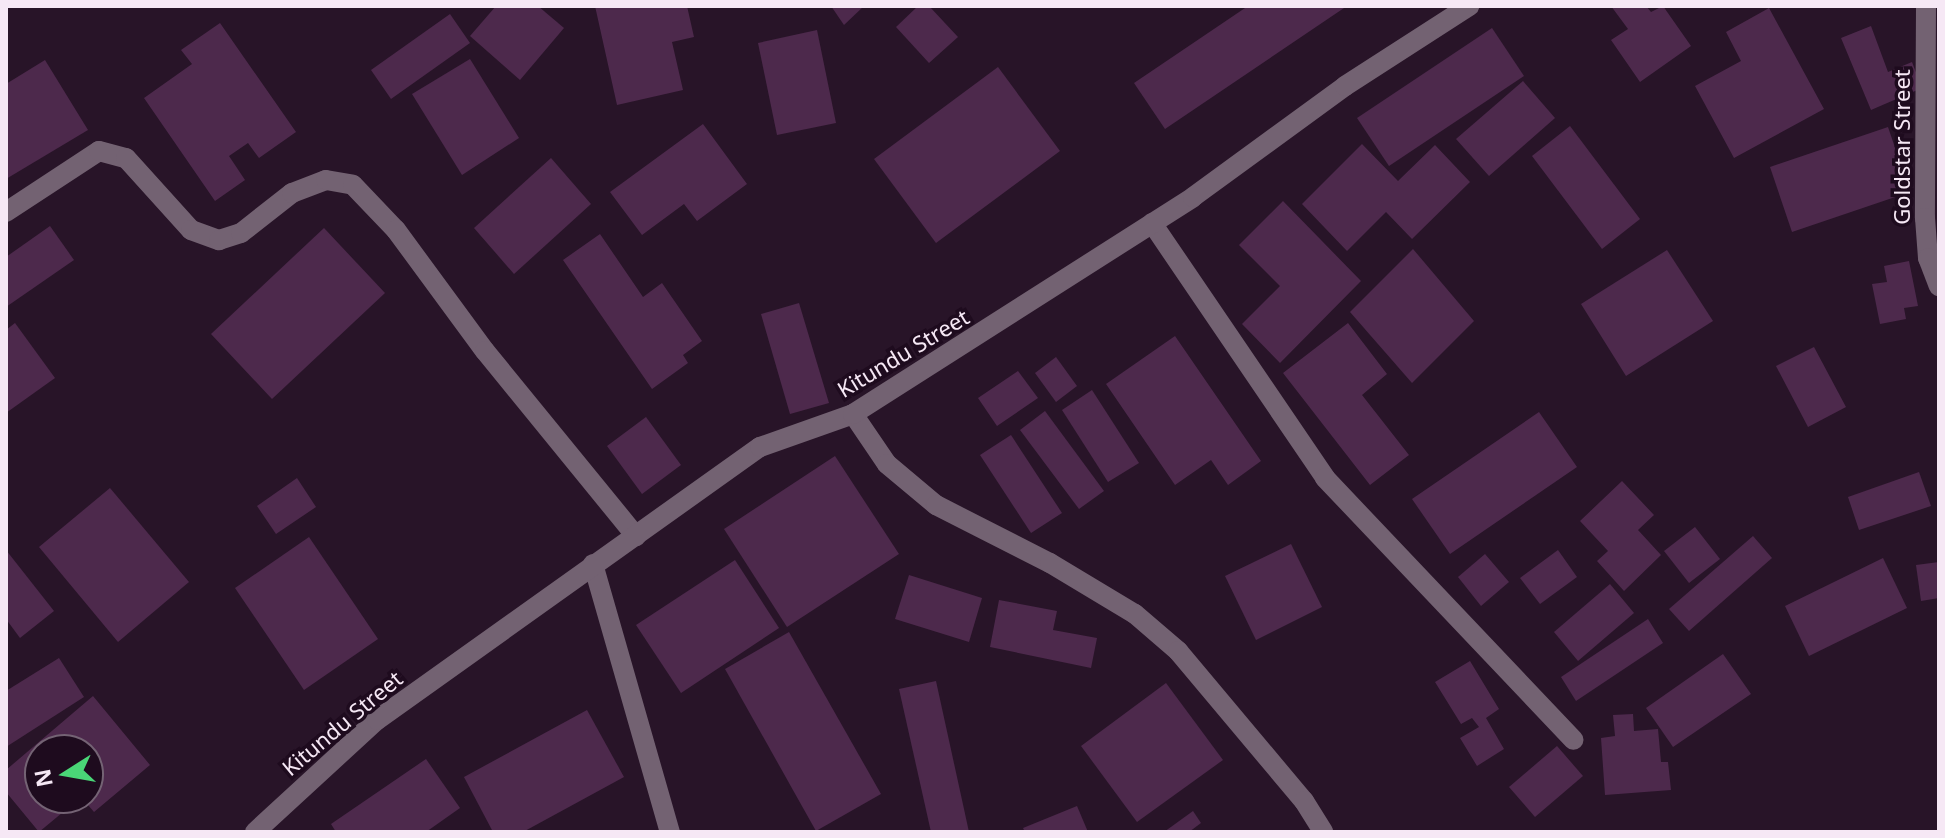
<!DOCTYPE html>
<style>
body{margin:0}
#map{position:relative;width:1945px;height:838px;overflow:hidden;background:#281428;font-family:"Noto Sans",sans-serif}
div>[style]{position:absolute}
.building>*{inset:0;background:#4d294c}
.street>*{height:20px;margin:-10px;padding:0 10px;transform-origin:10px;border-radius:10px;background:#736272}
span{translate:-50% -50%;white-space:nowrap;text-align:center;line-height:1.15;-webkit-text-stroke:7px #1e0b1e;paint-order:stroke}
.street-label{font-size:22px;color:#f6e8f5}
.frame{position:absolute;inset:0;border:8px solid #f6e8f5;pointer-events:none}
.north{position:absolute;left:24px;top:734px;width:80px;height:80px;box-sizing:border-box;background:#1e0b1e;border:2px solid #746374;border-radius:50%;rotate:259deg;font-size:22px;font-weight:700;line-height:32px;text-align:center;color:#f6e8f5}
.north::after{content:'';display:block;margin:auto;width:28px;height:36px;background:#4ad677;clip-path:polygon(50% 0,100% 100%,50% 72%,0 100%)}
</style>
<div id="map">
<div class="building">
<div style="clip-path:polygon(496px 6px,538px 6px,564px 28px,520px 80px,470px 36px)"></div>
<div style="clip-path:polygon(595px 6px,687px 6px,694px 37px,672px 42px,683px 90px,617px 105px)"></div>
<div style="clip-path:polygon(831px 6px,864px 6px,844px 25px)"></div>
<div style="clip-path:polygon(918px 6px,929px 6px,958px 37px,929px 63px,896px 27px)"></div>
<div style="clip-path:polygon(1248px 6px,1347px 6px,1165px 129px,1134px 83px)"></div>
<div style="clip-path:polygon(1611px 6px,1646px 6px,1651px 12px,1663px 6px,1691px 46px,1640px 82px,1611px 40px,1628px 29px)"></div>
<div style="clip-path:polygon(1769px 8px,1824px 109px,1734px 158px,1695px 86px,1741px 61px,1726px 32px)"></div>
<div style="clip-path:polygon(450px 14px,470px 43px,391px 99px,371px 70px)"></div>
<div style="clip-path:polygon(220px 23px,296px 132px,259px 158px,248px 143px,229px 156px,245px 180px,215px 201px,144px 98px,192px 64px,181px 50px)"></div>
<div style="clip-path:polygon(1871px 26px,1888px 72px,1912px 62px,1922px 88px,1871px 110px,1841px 38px)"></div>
<div style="clip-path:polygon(1492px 28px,1524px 76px,1389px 166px,1357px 118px)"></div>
<div style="clip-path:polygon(817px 30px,836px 123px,777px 135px,758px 43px)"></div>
<div style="clip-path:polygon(470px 59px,519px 138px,462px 175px,412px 94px)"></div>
<div style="clip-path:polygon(45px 60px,88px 130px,6px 179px,6px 84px)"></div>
<div style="clip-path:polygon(998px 67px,1060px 151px,936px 243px,874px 159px)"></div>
<div style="clip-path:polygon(1523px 81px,1555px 118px,1489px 176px,1456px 139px)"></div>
<div style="clip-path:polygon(703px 124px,747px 184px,697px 221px,684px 204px,642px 235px,610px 192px)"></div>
<div style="clip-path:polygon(1570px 126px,1640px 219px,1602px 249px,1532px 156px)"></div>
<div style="clip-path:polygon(1888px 127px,1910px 192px,1792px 232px,1770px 167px)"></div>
<div style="clip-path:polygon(1362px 144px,1398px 181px,1435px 145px,1470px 182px,1412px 239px,1386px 212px,1347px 251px,1302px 204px)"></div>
<div style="clip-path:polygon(551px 158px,591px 204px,514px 274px,474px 228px)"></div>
<div style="clip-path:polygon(1283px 201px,1361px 281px,1280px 363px,1242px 324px,1280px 286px,1239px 245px)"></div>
<div style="clip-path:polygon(50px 226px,74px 260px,6px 307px,6px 257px)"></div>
<div style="clip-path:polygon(324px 228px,385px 293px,272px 399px,211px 334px)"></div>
<div style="clip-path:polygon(600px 234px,643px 297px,662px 283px,702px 341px,683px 355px,688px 363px,652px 389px,563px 260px)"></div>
<div style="clip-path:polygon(1413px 249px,1474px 321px,1412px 383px,1350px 312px)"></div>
<div style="clip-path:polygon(1667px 250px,1713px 321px,1626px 376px,1581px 304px)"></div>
<div style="clip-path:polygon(1909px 261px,1918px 306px,1904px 308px,1906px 319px,1880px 324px,1872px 284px,1887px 282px,1884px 266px)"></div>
<div style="clip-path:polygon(799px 303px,829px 403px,790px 414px,761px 314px)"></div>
<div style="clip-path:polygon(15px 323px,55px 378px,6px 413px,6px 330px)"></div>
<div style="clip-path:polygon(1348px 323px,1387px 374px,1362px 395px,1409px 455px,1370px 485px,1283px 373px)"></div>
<div style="clip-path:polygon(1175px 336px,1261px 461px,1228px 485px,1211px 460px,1175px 485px,1106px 384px)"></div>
<div style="clip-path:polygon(1814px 347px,1846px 407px,1808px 427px,1776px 366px)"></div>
<div style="clip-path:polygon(1056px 357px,1077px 386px,1056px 402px,1035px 373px)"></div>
<div style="clip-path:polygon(1018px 371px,1038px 398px,997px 426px,978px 398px)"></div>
<div style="clip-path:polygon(1092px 390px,1139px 463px,1108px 482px,1062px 410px)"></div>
<div style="clip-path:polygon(1045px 411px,1104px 491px,1079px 509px,1020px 430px)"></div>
<div style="clip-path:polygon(1539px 412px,1577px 467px,1450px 554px,1412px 499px)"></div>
<div style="clip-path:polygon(646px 417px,681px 465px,642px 494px,607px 446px)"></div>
<div style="clip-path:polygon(1011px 435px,1062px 513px,1031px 533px,980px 455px)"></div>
<div style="clip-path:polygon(835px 456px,899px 554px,787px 627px,724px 529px)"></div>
<div style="clip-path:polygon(1919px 472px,1931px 506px,1859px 530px,1848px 497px)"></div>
<div style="clip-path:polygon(297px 478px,316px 507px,276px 534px,257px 506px)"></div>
<div style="clip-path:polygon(1622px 481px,1654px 515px,1638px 530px,1661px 555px,1624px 591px,1597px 561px,1608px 551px,1580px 521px)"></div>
<div style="clip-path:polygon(110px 488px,189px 582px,118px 642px,39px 547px)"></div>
<div style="clip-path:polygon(1695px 527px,1720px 559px,1689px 583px,1664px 551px)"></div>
<div style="clip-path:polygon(1753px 536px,1772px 558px,1689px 631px,1669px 609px)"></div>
<div style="clip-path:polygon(309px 537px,378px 639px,304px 690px,235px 588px)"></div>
<div style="clip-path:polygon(1291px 544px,1322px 607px,1256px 640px,1225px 576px)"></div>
<div style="clip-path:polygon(6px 550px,54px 611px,20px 638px,6px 619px)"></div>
<div style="clip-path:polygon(1558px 550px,1577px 577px,1540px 604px,1520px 578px)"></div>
<div style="clip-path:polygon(1485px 554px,1509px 582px,1481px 606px,1458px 577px)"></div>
<div style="clip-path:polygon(1883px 558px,1907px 608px,1809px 656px,1785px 606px)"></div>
<div style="clip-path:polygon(735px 560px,779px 628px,681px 693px,636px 625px)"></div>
<div style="clip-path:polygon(1939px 562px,1939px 598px,1921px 601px,1916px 565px)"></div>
<div style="clip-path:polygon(909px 575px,982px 598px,969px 642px,895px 619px)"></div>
<div style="clip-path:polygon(1610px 584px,1634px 613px,1578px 661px,1554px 632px)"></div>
<div style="clip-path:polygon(999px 600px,1057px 611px,1053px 630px,1097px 638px,1091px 668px,990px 647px)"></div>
<div style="clip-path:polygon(1648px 619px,1663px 643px,1576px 701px,1561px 677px)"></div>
<div style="clip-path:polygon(789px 632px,881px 794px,816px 831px,725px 669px)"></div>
<div style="clip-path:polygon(1723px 654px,1751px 694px,1673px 747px,1646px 708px)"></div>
<div style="clip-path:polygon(59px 658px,84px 697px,6px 747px,6px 691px)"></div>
<div style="clip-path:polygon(1470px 661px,1499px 709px,1486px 718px,1504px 749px,1477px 766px,1460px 738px,1479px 727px,1472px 718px,1461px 724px,1435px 682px)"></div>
<div style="clip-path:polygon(936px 681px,969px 832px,931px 832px,899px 689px)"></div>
<div style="clip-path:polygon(1166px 683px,1223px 760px,1137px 822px,1081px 746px)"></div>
<div style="clip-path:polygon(93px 696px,150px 765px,94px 812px,82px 798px,88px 798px,88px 750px,40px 750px,40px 798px,80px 798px,39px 832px,6px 792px,6px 770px)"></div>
<div style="clip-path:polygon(587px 710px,624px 777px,523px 832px,493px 832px,464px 777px)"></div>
<div style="clip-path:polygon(1633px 714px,1634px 731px,1658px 729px,1661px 762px,1668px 762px,1671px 790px,1605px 795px,1601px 738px,1615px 736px,1613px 715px)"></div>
<div style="clip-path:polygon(1557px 746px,1583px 776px,1535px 817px,1509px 787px)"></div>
<div style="clip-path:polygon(426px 759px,460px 808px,426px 832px,336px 832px,331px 824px)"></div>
<div style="clip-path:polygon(1077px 806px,1088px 832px,1025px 832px,1023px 828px)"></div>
<div style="clip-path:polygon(1193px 811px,1201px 823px,1189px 832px,1164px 832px)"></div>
</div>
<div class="street">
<div style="left:1926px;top:6px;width:212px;rotate:90.3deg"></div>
<div style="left:1925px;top:218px;width:40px;rotate:85.7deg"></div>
<div style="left:1928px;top:258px;width:30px;rotate:69deg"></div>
<div style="left:6px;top:212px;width:111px;rotate:-33.3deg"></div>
<div style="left:99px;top:151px;width:28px;rotate:15deg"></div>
<div style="left:126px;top:158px;width:97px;rotate:47.9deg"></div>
<div style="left:191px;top:230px;width:30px;rotate:20deg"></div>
<div style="left:219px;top:240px;width:23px;rotate:-18deg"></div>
<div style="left:241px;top:233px;width:65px;rotate:-38.1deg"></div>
<div style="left:292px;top:193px;width:36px;rotate:-21deg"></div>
<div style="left:326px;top:180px;width:27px;rotate:10deg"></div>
<div style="left:353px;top:185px;width:62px;rotate:46.3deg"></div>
<div style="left:396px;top:230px;width:150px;rotate:53.7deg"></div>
<div style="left:485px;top:351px;width:239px;rotate:50.8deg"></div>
<div style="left:1152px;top:223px;width:308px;rotate:55.8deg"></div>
<div style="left:1325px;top:478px;width:361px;rotate:46.5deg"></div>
<div style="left:853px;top:414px;width:60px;rotate:55.8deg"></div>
<div style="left:887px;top:464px;width:64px;rotate:39.9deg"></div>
<div style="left:936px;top:505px;width:128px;rotate:27deg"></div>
<div style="left:1050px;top:563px;width:99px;rotate:31deg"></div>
<div style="left:1135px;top:614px;width:57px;rotate:40.7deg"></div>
<div style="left:1178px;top:651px;width:196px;rotate:50deg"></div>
<div style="left:1304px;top:801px;width:36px;rotate:58deg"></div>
<div style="left:593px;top:564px;width:279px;rotate:74deg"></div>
<div style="left:255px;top:832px;width:166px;rotate:-42.6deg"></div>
<div style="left:377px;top:720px;width:470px;rotate:-35.5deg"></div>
<div style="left:760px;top:447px;width:99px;rotate:-19.5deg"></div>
<div style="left:853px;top:414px;width:403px;rotate:-32.5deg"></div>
<div style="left:1193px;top:197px;width:188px;rotate:-36.1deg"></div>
<div style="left:1345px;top:86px;width:148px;rotate:-32.8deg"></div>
</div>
<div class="street-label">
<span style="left:1902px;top:147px;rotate:-90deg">Goldstar Street</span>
<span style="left:903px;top:353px;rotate:-31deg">Kitundu Street</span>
<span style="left:342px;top:723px;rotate:-40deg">Kitundu Street</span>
</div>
<div class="frame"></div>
<div class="north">N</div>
</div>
